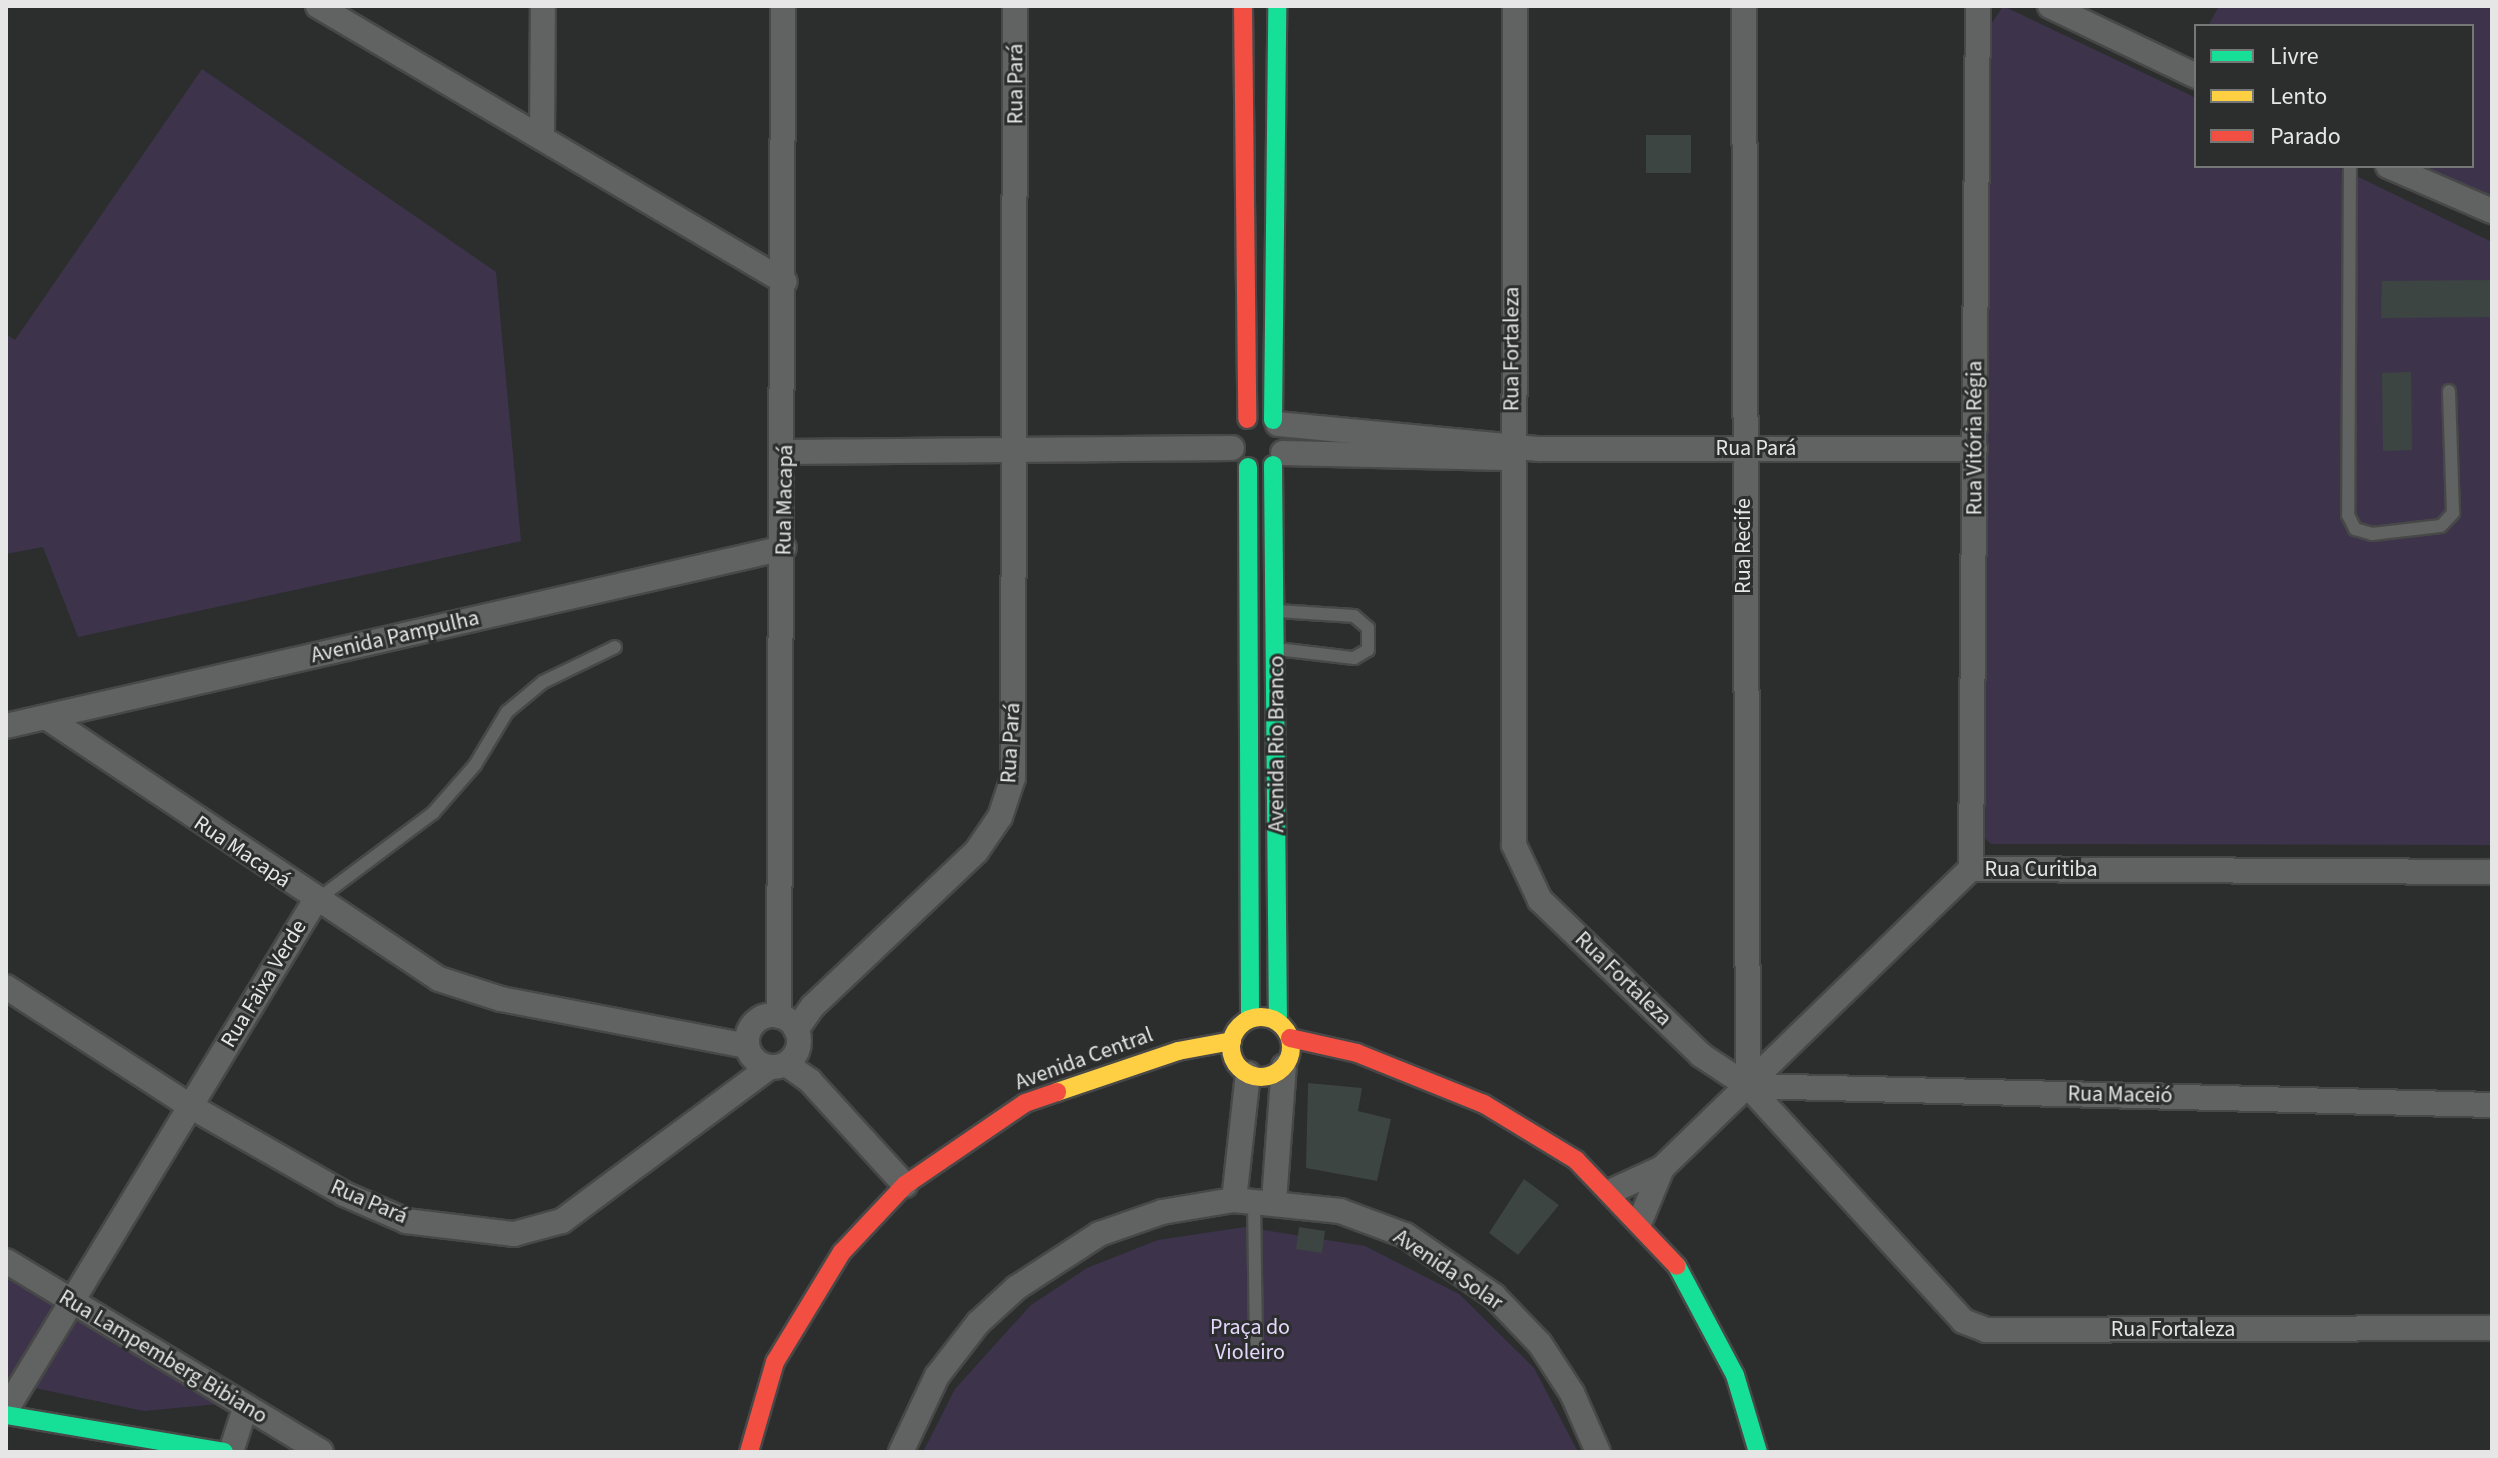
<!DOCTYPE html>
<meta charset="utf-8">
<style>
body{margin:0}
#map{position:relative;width:2498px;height:1458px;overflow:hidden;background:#2c2d2d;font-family:"Source Sans 3",sans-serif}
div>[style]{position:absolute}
.green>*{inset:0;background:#3d344c}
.building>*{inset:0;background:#3c4541}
.roads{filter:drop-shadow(2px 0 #474847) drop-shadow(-2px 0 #474847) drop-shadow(0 2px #474847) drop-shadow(0 -2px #474847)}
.lane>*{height:12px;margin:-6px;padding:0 6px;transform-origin:6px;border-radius:6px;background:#616262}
.street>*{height:24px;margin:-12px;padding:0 12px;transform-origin:12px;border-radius:12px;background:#616262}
.street>.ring{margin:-12px;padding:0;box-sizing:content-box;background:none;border:24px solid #616262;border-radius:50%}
.fast>*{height:18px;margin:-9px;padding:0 9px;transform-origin:9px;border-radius:9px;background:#16e098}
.slow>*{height:18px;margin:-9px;padding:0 9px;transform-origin:9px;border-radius:9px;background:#ffcf43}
.slow>.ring{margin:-9px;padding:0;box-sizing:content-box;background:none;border:18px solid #ffcf43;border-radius:50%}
.jam>*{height:18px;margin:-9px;padding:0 9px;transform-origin:9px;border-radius:9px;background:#f24e42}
span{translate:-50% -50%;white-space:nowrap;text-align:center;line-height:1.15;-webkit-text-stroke:6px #2b2e2d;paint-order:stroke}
.street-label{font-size:22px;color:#e5e6e5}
.park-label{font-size:22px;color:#e5d7fc}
.frame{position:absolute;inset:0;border:8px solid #e5e6e5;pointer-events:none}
.legend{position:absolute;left:2194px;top:24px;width:280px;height:144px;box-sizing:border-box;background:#2b2e2d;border:2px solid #757877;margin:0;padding:10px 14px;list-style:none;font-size:24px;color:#e5e6e5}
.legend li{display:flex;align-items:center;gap:16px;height:40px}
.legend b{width:40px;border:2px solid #757877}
</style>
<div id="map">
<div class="green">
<div style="clip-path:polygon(2003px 6px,2196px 98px,2196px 166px,2336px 166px,2492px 242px,2492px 845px,1991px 844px,1983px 837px,1990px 26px)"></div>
<div style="clip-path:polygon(2219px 6px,2492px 6px,2492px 196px,2423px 166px,2472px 166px,2472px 26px,2208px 26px)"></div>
<div style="clip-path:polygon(202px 69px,496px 272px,521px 541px,78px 637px,43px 547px,6px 554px,6px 334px,15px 340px)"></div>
<div style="clip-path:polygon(1245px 1227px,1365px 1246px,1459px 1294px,1534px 1368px,1578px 1452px,923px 1452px,955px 1389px,1031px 1305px,1087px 1268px,1158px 1240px)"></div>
<div style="clip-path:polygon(6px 1269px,229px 1403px,144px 1411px,6px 1382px)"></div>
</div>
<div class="building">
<div style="clip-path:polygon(1646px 135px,1691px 135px,1691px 173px,1646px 173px)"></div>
<div style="clip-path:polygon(2492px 280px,2492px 317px,2381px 318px,2382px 281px)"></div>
<div style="clip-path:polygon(2411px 372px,2412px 450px,2383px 451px,2382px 373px)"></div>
<div style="clip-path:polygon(1308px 1083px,1362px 1088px,1358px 1111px,1391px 1119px,1377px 1181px,1306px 1168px)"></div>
<div style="clip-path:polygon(1524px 1179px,1559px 1205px,1518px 1255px,1489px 1233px)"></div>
<div style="clip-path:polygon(1299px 1227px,1325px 1231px,1322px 1253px,1296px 1249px)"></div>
</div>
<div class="roads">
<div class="lane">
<div style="left:2350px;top:166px;width:349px;rotate:90.3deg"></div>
<div style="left:2348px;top:515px;width:16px;rotate:63deg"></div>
<div style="left:2355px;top:529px;width:18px;rotate:16deg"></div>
<div style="left:2372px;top:534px;width:69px;rotate:-6.6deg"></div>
<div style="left:2441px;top:526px;width:18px;rotate:-47deg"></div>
<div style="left:2453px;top:513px;width:122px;rotate:-91.9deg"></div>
<div style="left:1277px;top:649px;width:78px;rotate:6.7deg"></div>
<div style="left:1354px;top:658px;width:16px;rotate:-30deg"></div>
<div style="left:1368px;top:650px;width:22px;rotate:-90deg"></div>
<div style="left:1368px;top:628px;width:18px;rotate:-139deg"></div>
<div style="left:1354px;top:616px;width:77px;rotate:-176.3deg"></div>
<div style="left:318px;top:899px;width:144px;rotate:-36.8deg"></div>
<div style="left:433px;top:813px;width:64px;rotate:-48.8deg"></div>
<div style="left:475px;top:765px;width:62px;rotate:-58.9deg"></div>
<div style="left:507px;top:712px;width:47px;rotate:-39.8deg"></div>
<div style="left:543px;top:682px;width:80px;rotate:-25.9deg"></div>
<div style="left:1254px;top:1200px;width:142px;rotate:89.2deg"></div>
</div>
<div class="street">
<div style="left:318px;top:6px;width:542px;rotate:30.58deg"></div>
<div style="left:1515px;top:6px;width:839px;rotate:90.07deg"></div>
<div style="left:1514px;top:845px;width:61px;rotate:64.7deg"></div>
<div style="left:1540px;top:900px;width:223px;rotate:43.9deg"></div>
<div style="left:1701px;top:1055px;width:56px;rotate:33.4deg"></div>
<div style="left:1748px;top:1086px;width:319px;rotate:47.5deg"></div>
<div style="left:1963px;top:1321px;width:25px;rotate:21deg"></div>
<div style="left:1986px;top:1330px;width:506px;rotate:-0.23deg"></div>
<div style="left:1744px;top:6px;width:1080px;rotate:89.79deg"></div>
<div style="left:2050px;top:6px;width:162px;rotate:25.6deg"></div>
<div style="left:542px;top:138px;width:132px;rotate:-89.6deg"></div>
<div style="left:2388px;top:166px;width:113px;rotate:23.4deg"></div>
<div style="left:1278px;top:424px;width:261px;rotate:5.5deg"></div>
<div style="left:1538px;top:449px;width:437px"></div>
<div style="left:786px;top:452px;width:446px;rotate:-0.5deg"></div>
<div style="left:1283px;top:453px;width:222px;rotate:1.3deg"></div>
<div style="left:46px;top:717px;width:472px;rotate:33.7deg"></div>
<div style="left:439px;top:979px;width:65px;rotate:17.9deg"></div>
<div style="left:501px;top:999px;width:250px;rotate:10.8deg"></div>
<div style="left:6px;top:726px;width:798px;rotate:-12.89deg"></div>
<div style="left:1971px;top:869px;width:863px;rotate:-89.54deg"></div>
<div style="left:6px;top:987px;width:219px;rotate:32.9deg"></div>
<div style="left:190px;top:1106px;width:177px;rotate:29.7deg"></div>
<div style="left:344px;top:1194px;width:68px;rotate:23.5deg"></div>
<div style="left:406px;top:1221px;width:109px;rotate:6.9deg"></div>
<div style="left:514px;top:1234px;width:50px;rotate:-15.2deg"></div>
<div style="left:562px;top:1221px;width:258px;rotate:-36.6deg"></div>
<div class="ring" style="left:747px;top:1015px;width:28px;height:28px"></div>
<div style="left:779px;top:1016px;width:1010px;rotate:-89.77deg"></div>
<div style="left:796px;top:1030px;width:29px;rotate:-55deg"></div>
<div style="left:813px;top:1006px;width:224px;rotate:-43.4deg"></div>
<div style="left:976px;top:852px;width:42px;rotate:-55.6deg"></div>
<div style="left:1000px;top:817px;width:41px;rotate:-71.6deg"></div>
<div style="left:1013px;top:778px;width:772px;rotate:-89.85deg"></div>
<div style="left:786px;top:1064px;width:29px;rotate:35deg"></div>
<div style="left:810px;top:1081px;width:141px;rotate:47.6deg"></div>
<div style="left:1748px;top:1086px;width:744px;rotate:1.46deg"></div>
<div style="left:1612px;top:1191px;width:55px;rotate:-24.7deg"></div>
<div style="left:1662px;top:1168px;width:430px;rotate:-44.1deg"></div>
<div style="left:1971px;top:869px;width:521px;rotate:0.33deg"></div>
<div style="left:1234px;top:1200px;width:127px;rotate:-83.7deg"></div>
<div style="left:1274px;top:1201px;width:135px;rotate:-85.8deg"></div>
<div style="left:1641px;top:1219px;width:55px;rotate:-67.6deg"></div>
<div style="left:6px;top:1261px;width:368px;rotate:31.2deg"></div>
<div style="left:6px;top:1410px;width:595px;rotate:-58.74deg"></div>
<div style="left:231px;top:1452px;width:46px;rotate:-72.3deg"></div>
<div style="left:901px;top:1452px;width:84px;rotate:-64.7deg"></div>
<div style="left:937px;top:1376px;width:67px;rotate:-52.3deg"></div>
<div style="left:978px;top:1323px;width:52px;rotate:-42.6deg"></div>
<div style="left:1016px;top:1288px;width:99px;rotate:-33deg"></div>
<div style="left:1099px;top:1234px;width:67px;rotate:-19.2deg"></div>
<div style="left:1162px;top:1212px;width:73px;rotate:-9.5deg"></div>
<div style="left:1234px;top:1200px;width:107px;rotate:5.9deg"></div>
<div style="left:1340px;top:1211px;width:69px;rotate:20.3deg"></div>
<div style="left:1405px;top:1235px;width:108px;rotate:34.4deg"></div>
<div style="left:1494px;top:1296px;width:66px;rotate:46.2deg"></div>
<div style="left:1540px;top:1344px;width:59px;rotate:56.9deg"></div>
<div style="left:1572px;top:1393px;width:64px;rotate:66.2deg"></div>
</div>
<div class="fast">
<div style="left:1273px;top:420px;width:414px;rotate:-89.4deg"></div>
<div style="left:1273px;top:465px;width:557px;rotate:89.49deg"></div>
<div style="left:1248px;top:467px;width:552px;rotate:89.79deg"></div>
<div style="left:1677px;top:1266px;width:123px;rotate:62deg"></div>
<div style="left:1735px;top:1375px;width:80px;rotate:73.4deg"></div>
<div style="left:6px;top:1415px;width:221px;rotate:9.6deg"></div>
</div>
<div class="slow">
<div class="ring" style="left:1231px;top:1017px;width:42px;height:42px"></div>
<div style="left:1057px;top:1092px;width:128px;rotate:-18.7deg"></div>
<div style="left:1178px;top:1051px;width:55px;rotate:-10.5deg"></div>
</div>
<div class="jam">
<div style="left:1243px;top:6px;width:413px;rotate:89.4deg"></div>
<div style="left:1290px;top:1038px;width:69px;rotate:12.6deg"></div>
<div style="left:1357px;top:1053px;width:137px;rotate:21.9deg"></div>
<div style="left:1484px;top:1104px;width:108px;rotate:31.3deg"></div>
<div style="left:1576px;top:1160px;width:146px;rotate:46.4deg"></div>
<div style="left:749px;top:1452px;width:94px;rotate:-73.9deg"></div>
<div style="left:775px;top:1362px;width:129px;rotate:-58.7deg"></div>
<div style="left:842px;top:1252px;width:92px;rotate:-46.8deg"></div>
<div style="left:905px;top:1185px;width:145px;rotate:-34.3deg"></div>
<div style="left:1025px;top:1103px;width:34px;rotate:-19deg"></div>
</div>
</div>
<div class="street-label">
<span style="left:1016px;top:84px;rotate:-90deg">Rua Pará</span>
<span style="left:1512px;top:349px;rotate:-90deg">Rua Fortaleza</span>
<span style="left:1975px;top:438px;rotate:-90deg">Rua Vitória Régia</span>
<span style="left:1756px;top:449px">Rua Pará</span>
<span style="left:785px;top:500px;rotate:-89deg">Rua Macapá</span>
<span style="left:1744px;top:546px;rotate:-90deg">Rua Recife</span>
<span style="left:395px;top:637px;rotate:-13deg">Avenida Pampulha</span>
<span style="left:1011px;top:743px;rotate:-87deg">Rua Pará</span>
<span style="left:1277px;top:744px;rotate:-90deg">Avenida Rio Branco</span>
<span style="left:242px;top:852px;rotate:34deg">Rua Macapá</span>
<span style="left:2041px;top:870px">Rua Curitiba</span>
<span style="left:1623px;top:979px;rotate:44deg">Rua Fortaleza</span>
<span style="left:264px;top:984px;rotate:-59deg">Rua Faixa Verde</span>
<span style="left:1084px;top:1059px;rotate:-20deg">Avenida Central</span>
<span style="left:2120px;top:1095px;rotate:1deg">Rua Maceió</span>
<span style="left:369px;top:1202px;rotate:23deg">Rua Pará</span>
<span style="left:1448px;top:1270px;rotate:34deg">Avenida Solar</span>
<span style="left:2173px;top:1330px">Rua Fortaleza</span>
<span style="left:163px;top:1357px;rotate:31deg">Rua Lampemberg Bibiano</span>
</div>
<div class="park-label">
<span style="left:1250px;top:1340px">Praça do<br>Violeiro</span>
</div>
<div class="frame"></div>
<ul class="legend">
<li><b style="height:10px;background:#16e098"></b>Livre</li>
<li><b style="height:10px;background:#ffcf43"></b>Lento</li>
<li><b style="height:10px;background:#f24e42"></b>Parado</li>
</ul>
</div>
